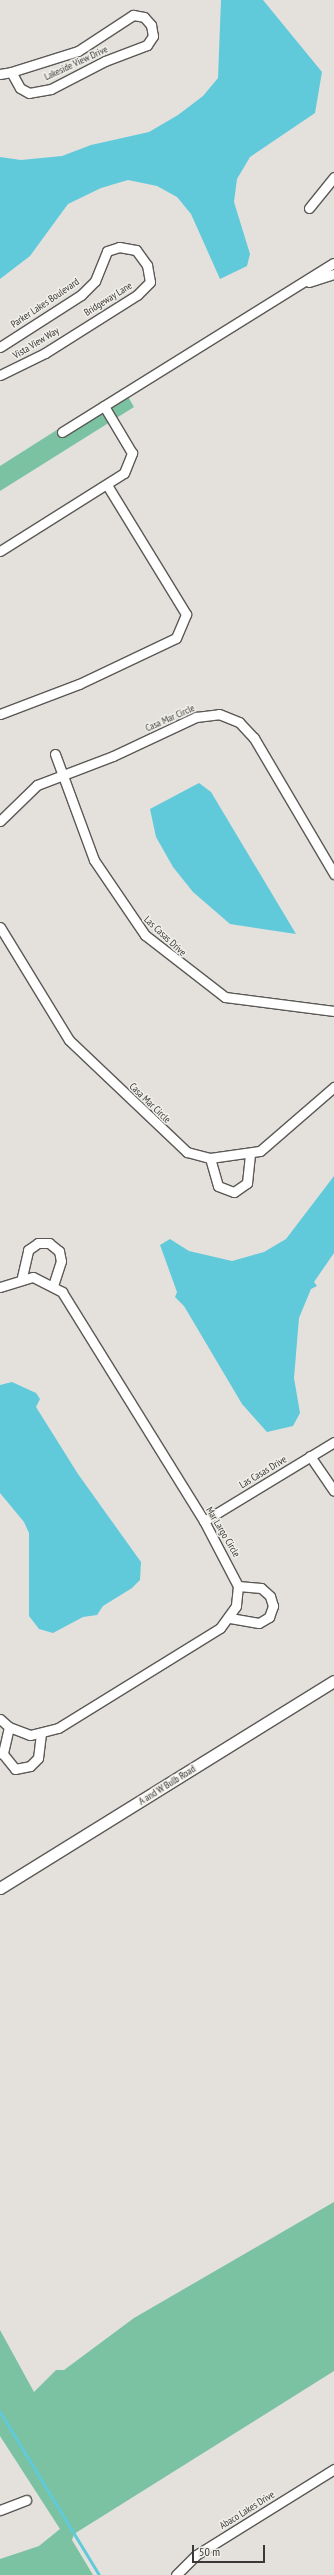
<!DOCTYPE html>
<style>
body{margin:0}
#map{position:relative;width:334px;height:2575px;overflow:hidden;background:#e4e1dd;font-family:"PT Sans Narrow",sans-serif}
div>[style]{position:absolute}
.green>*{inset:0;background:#7ac2a1}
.water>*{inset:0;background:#60cadb}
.stream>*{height:3px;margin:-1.5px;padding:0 1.5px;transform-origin:1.5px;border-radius:1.5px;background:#60cadb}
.roads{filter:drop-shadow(1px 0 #5b5956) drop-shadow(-1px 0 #5b5956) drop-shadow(0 1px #5b5956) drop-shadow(0 -1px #5b5956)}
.minor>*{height:9px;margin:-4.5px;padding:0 4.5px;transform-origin:4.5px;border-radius:4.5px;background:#fff}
.tertiary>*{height:11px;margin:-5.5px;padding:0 5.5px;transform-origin:5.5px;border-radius:5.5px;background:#fff}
span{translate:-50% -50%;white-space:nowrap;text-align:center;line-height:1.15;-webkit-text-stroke:3px #f1efea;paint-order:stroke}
.street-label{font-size:10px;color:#3a3938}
.scale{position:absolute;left:192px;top:2545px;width:73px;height:18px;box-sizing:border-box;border:2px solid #3a3938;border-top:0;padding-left:5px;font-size:12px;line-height:14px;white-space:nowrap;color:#3a3938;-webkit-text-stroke:3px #f1efea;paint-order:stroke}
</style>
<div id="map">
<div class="green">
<div style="clip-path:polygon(123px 388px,134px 407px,0 491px,0 466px)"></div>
<div style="clip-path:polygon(334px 2202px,334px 2371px,74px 2534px,72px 2540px,93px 2575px,0 2575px,0 2559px,39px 2546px,60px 2529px,0 2436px,0 2330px,34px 2392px,56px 2370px,64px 2370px,134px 2318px)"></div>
</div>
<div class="water">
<div style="clip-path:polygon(221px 0,263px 0,322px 72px,315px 113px,250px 157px,237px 179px,234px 202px,250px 254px,247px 266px,220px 279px,191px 214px,177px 197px,157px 186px,128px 180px,101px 188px,68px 204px,30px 256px,0 279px,0 157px,21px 160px,62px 156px,91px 145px,149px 132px,178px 115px,203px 96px,218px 78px)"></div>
<div style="clip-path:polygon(199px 783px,211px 792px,296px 934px,230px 924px,193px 892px,173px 867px,156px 837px,150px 809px)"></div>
<div style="clip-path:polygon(334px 1176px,334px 1253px,314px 1282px,317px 1286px,311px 1289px,299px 1318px,294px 1378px,300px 1413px,293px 1426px,267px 1432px,242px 1404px,184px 1306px,175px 1297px,177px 1292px,160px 1245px,170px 1239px,189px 1251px,232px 1261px,264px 1252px,286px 1239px)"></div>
<div style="clip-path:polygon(12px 1382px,36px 1393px,40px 1399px,36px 1407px,78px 1474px,141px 1562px,140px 1580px,132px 1588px,103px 1606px,97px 1615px,83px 1617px,53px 1633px,39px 1629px,29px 1616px,29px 1533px,24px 1522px,0 1493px,0 1385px)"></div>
</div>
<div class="stream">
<div style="left:0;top:2412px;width:191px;rotate:58.7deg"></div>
</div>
<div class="roads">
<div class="minor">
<div style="left:133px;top:15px;width:11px;rotate:10deg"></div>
<div style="left:144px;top:17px;width:11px;rotate:49deg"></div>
<div style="left:151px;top:25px;width:11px;rotate:80deg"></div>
<div style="left:153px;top:36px;width:11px;rotate:124deg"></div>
<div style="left:147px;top:45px;width:45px;rotate:159.1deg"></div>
<div style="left:105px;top:61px;width:61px;rotate:152.6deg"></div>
<div style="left:51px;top:89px;width:22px;rotate:170deg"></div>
<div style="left:29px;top:93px;width:10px;rotate:-151deg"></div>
<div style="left:20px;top:88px;width:18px;rotate:-119deg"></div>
<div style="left:11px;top:72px;width:70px;rotate:-17.4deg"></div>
<div style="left:78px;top:51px;width:66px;rotate:-33.2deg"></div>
<div style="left:0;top:74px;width:11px;rotate:-10deg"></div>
<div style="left:309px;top:208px;width:40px;rotate:-51deg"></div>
<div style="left:309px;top:282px;width:26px;rotate:-18deg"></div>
<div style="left:0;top:347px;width:96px;rotate:-32.7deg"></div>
<div style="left:81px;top:295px;width:20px;rotate:-45deg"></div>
<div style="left:95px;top:281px;width:32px;rotate:-68deg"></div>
<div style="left:107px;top:251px;width:13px;rotate:-18deg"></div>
<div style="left:119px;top:247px;width:17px;rotate:10deg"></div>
<div style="left:136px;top:250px;width:19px;rotate:54deg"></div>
<div style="left:147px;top:265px;width:17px;rotate:80deg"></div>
<div style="left:150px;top:282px;width:18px;rotate:135deg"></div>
<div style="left:137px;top:295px;width:109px;rotate:147.8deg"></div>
<div style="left:45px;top:353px;width:50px;rotate:153.9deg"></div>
<div style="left:62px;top:432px;width:320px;rotate:-31.9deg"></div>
<div style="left:0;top:551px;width:146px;rotate:-32.2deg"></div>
<div style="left:124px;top:473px;width:22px;rotate:-68deg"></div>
<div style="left:132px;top:453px;width:55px;rotate:-120.8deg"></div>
<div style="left:0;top:714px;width:85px;rotate:-20.8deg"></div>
<div style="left:79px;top:684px;width:107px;rotate:-25.4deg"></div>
<div style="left:176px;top:638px;width:26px;rotate:-67deg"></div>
<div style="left:186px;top:614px;width:151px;rotate:-121.5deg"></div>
<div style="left:55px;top:754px;width:113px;rotate:69.8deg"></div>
<div style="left:94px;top:860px;width:91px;rotate:55.8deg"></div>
<div style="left:145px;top:935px;width:101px;rotate:37.8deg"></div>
<div style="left:225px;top:997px;width:110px;rotate:7.3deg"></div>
<div style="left:0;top:821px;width:52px;rotate:-44.2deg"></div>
<div style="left:37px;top:785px;width:81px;rotate:-20.9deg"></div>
<div style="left:113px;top:756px;width:92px;rotate:-25.2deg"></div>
<div style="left:196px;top:717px;width:23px;rotate:-7deg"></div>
<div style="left:219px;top:714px;width:22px;rotate:22deg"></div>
<div style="left:239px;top:722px;width:22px;rotate:47deg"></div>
<div style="left:254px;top:738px;width:158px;rotate:59.5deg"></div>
<div style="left:0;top:927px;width:132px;rotate:58.6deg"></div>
<div style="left:69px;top:1040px;width:163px;rotate:43.5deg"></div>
<div style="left:187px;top:1152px;width:24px;rotate:15deg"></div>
<div style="left:210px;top:1158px;width:50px;rotate:-8deg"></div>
<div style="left:260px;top:1151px;width:98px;rotate:-40.9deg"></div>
<div style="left:210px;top:1158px;width:29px;rotate:74deg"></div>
<div style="left:218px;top:1186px;width:17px;rotate:21deg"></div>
<div style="left:234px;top:1192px;width:16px;rotate:-35deg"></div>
<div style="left:247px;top:1183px;width:28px;rotate:-84deg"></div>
<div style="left:22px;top:1277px;width:28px;rotate:-77deg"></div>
<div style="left:28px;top:1250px;width:12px;rotate:-35deg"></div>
<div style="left:38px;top:1243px;width:11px"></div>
<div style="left:49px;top:1243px;width:13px;rotate:39deg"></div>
<div style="left:59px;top:1251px;width:10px;rotate:79deg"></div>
<div style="left:61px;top:1261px;width:25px;rotate:108deg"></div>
<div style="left:0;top:1287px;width:34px;rotate:-17deg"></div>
<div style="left:33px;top:1277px;width:33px;rotate:27deg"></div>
<div style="left:62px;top:1292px;width:269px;rotate:58.2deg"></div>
<div style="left:204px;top:1521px;width:73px;rotate:62.4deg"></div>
<div style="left:238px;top:1586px;width:20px;rotate:96deg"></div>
<div style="left:236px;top:1606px;width:27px;rotate:126deg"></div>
<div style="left:220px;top:1628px;width:190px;rotate:148.3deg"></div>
<div style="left:58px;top:1728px;width:29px;rotate:166deg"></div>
<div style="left:30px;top:1735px;width:22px;rotate:-159deg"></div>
<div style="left:9px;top:1727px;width:12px;rotate:-138deg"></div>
<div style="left:310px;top:1456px;width:42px;rotate:55.6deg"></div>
<div style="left:204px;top:1521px;width:152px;rotate:-31.3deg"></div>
<div style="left:230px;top:1618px;width:29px;rotate:10deg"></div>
<div style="left:259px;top:1623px;width:12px;rotate:-31deg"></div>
<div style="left:269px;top:1617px;width:12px;rotate:-70deg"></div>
<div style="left:273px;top:1606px;width:10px;rotate:-107deg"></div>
<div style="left:270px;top:1596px;width:12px;rotate:-138deg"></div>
<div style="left:261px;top:1588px;width:23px;rotate:-175deg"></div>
<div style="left:9px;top:1727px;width:28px;rotate:103deg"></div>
<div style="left:3px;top:1754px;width:19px;rotate:51deg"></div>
<div style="left:15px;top:1769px;width:15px;rotate:-11deg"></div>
<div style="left:30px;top:1766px;width:11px;rotate:-45deg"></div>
<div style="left:38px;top:1758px;width:24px;rotate:-83deg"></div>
<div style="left:0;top:2510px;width:28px;rotate:-21deg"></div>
<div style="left:176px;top:2575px;width:28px;rotate:-45deg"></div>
<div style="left:196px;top:2555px;width:163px;rotate:-31.9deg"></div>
</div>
<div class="tertiary">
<div style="left:0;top:1888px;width:393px;rotate:-31.8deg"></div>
</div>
</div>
<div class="street-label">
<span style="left:76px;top:63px;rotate:-25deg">Lakeside View Drive</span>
<span style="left:108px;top:299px;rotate:-32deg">Bridgeway Lane</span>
<span style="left:45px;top:303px;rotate:-34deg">Parker Lakes Boulevard</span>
<span style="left:36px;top:343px;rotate:-31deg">Vista View Way</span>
<span style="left:170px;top:718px;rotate:-24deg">Casa Mar Circle</span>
<span style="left:165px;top:936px;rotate:43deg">Las Casas Drive</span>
<span style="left:150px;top:1103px;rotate:44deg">Casa Mar Circle</span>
<span style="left:263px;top:1472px;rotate:-31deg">Las Casas Drive</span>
<span style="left:223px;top:1532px;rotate:59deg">Mar Largo Circle</span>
<span style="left:167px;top:1785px;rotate:-32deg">A and W Bulb Road</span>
<span style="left:247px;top:2510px;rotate:-32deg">Abaco Lakes Drive</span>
</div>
<div class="scale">50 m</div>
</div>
